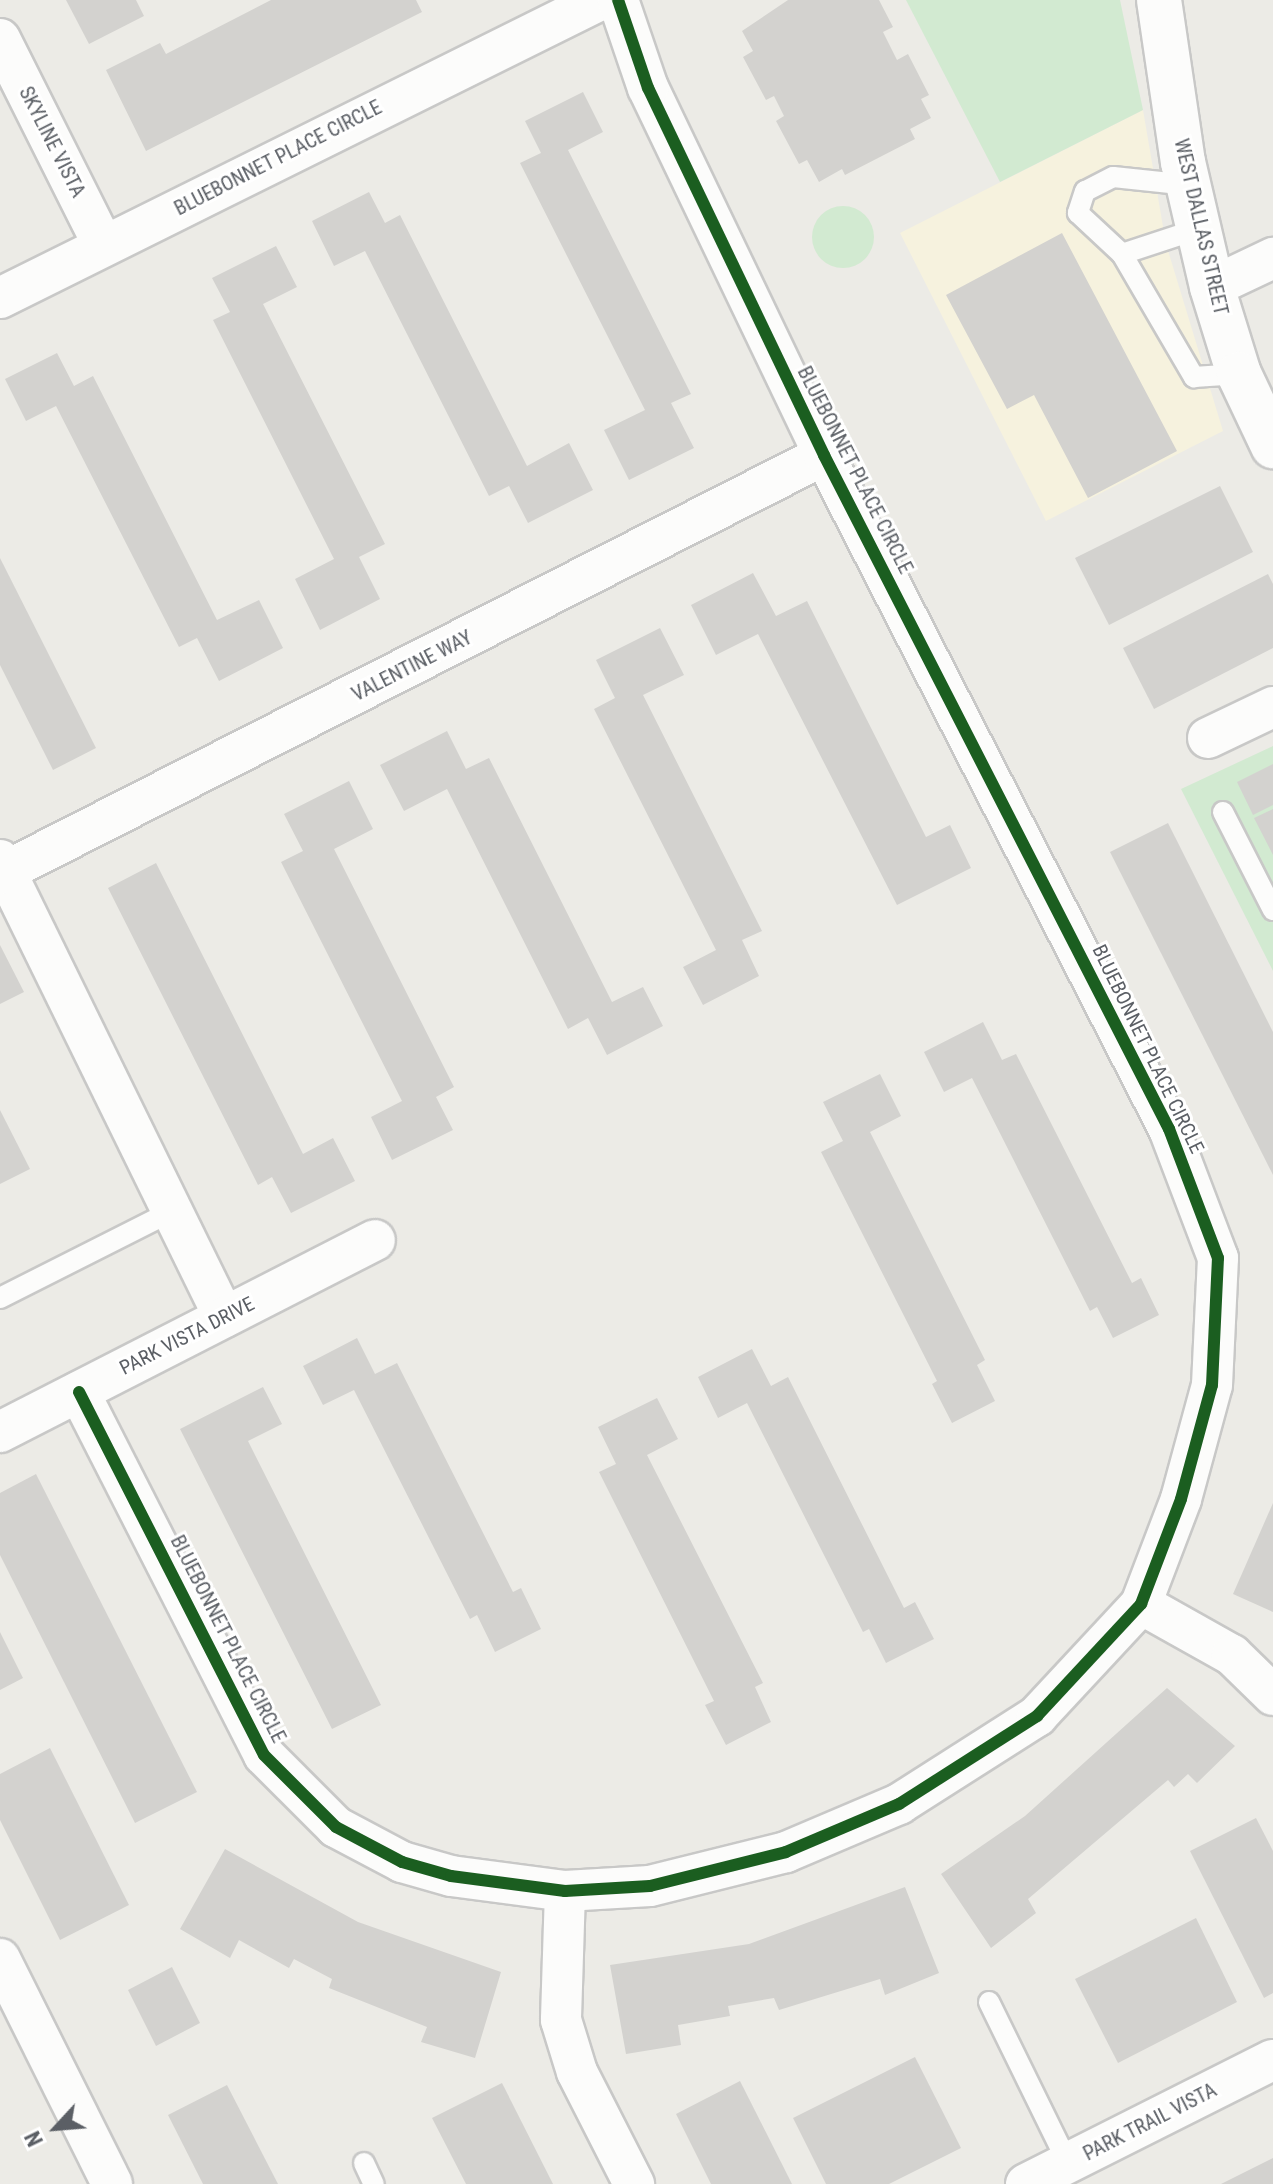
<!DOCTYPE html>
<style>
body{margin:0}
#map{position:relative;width:1273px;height:2184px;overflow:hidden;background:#ecebe6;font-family:"Roboto Condensed",sans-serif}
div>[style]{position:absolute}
.commercial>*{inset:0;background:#f6f2de}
.green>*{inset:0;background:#d2ead1}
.round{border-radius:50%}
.building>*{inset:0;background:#d3d2cf}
.roads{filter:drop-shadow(2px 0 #c8c8c7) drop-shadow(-2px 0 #c8c8c7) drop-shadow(0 2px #c8c8c7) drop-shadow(0 -2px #c8c8c7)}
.lane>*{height:20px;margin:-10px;padding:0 10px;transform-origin:10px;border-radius:10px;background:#fcfcfb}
.street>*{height:40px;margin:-20px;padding:0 20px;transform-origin:20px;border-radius:20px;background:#fcfcfb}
.secondary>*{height:44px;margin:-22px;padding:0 22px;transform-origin:22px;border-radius:22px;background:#fcfcfb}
.cycleway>*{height:12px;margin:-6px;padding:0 6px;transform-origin:6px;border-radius:6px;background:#1b5e20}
span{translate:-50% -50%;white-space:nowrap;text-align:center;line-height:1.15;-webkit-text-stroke:6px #fff;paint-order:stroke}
.street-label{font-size:20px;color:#5b5f65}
.north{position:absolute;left:16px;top:2088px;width:80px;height:80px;-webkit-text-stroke:6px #fff;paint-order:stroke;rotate:244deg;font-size:22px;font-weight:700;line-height:32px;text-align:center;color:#5b5f65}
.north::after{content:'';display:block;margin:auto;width:28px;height:36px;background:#5b5f65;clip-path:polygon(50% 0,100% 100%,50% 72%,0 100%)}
</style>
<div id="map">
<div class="commercial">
<div style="clip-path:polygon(1143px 110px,1166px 244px,1223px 431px,1046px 521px,900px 233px)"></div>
</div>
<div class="green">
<div style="clip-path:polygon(906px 0,1120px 0,1143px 110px,1000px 182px)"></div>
<div class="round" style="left:812px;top:206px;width:62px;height:62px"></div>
<div style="clip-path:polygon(1273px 746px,1273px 971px,1181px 789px)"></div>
</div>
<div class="building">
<div style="clip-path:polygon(66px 0,136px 0,144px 16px,89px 44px)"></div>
<div style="clip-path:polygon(271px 0,416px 0,422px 12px,146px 151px,106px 70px,160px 43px,166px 54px)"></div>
<div style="clip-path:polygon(788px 0,879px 0,893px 27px,883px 32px,897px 60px,908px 54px,929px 95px,921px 99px,931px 118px,910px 129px,915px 139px,845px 175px,842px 169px,819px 182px,807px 160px,799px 164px,776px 121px,784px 116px,774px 96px,766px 100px,743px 57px,753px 51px,742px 31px)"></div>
<div style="clip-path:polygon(583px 92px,603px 132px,568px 150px,691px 394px,671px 403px,694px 448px,629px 480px,604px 430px,645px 410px,520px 163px,541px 153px,525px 121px)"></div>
<div style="clip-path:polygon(369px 192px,385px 223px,400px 215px,527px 466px,569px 443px,593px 490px,528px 523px,509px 486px,489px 496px,365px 251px,334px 266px,312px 221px)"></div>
<div style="clip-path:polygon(1062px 233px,1177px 451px,1088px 498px,1034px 395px,1007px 409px,946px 295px)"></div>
<div style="clip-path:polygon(276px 246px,297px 287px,263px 304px,385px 544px,359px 557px,380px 599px,320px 630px,295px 579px,334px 559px,213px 320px,230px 312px,212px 278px)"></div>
<div style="clip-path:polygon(57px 353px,74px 386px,93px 376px,217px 620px,259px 600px,283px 648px,219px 681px,197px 638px,179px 647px,56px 406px,26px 421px,5px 379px)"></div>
<div style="clip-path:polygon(1220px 486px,1253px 552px,1109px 625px,1075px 558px)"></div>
<div style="clip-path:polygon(0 558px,96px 748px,53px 770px,0 665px)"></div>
<div style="clip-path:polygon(753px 573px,776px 616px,807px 601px,926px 837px,950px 825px,971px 868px,897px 905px,758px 634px,716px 655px,691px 605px)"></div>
<div style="clip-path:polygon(1268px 574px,1273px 584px,1273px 648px,1154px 709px,1123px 648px)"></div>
<div style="clip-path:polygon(660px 628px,684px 675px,643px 695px,762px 931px,742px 940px,759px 976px,703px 1005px,683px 967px,716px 950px,594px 709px,615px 698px,596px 660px)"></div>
<div style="clip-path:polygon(447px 731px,466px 769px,489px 758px,612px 1002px,643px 987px,663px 1026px,607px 1055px,588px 1018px,568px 1029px,447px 789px,404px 811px,380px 765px)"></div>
<div style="clip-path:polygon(1273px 764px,1273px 805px,1253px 815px,1237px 782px)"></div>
<div style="clip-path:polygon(349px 781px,373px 829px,334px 849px,454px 1087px,436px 1097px,453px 1130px,392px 1160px,371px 1117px,402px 1101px,281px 862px,303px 851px,284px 814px)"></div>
<div style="clip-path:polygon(1273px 809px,1273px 855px,1254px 818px)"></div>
<div style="clip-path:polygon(1168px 823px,1273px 1032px,1273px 1175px,1110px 852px)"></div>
<div style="clip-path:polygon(156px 863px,303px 1154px,333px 1138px,355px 1181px,291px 1213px,272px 1177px,258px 1185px,108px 888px)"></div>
<div style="clip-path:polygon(0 945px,24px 992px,0 1004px)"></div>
<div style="clip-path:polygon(983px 1022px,1002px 1060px,1016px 1054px,1132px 1283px,1141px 1278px,1159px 1315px,1113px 1338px,1097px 1307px,1090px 1311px,972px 1078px,944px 1092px,924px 1052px)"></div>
<div style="clip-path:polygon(880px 1074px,901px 1116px,870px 1132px,985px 1360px,977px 1365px,995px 1401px,952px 1423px,932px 1384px,937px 1381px,821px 1152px,843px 1141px,823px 1102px)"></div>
<div style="clip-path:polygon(0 1110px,30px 1169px,0 1184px)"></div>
<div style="clip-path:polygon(357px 1338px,375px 1374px,397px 1363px,513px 1592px,521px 1588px,541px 1629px,495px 1652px,477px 1615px,470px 1619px,354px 1390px,323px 1405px,303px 1366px)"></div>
<div style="clip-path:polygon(752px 1349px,771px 1386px,788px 1377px,904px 1608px,915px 1602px,934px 1639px,886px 1663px,869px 1629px,863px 1632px,747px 1403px,718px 1418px,698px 1377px)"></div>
<div style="clip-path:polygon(263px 1387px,282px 1424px,248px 1441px,381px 1705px,332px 1729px,180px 1429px)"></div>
<div style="clip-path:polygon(657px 1398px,678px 1439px,647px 1455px,763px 1683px,755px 1687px,771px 1722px,726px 1745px,705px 1705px,714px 1701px,599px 1472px,616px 1464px,598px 1427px)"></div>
<div style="clip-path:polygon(36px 1474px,197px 1792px,135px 1823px,0 1555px,0 1493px)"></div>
<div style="clip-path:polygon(1273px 1503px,1273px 1612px,1233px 1594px)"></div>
<div style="clip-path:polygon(0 1632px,23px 1678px,0 1690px)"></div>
<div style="clip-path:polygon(1167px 1688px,1235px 1746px,1197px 1783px,1188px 1774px,1174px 1787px,1168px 1780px,1028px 1899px,1036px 1913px,991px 1948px,941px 1874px,1025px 1816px)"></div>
<div style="clip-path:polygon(50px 1748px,129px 1905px,60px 1940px,0 1820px,0 1774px)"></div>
<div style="clip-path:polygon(1256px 1818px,1273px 1851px,1273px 1993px,1264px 1998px,1190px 1851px)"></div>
<div style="clip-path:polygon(225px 1849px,358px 1922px,501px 1972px,475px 2058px,421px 2042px,427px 2027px,329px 1988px,332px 1979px,294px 1959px,289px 1968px,239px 1940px,230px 1958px,180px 1929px)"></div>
<div style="clip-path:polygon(905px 1887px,939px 1973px,885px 1995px,880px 1979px,779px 2010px,774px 1998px,728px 2006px,730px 2016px,678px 2025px,681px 2045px,626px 2054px,610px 1965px,749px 1944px)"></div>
<div style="clip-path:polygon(1196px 1918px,1237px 2002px,1118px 2063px,1075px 1979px)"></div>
<div style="clip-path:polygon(172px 1967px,200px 2023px,156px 2046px,128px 1990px)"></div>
<div style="clip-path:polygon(915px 2057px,961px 2148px,889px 2184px,826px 2184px,793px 2118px)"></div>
<div style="clip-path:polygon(740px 2081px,792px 2184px,711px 2184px,676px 2114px)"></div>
<div style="clip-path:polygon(502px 2083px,553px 2184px,466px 2184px,432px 2118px)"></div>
<div style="clip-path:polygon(227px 2085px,278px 2184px,203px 2184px,168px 2115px)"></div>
<div style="clip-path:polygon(1273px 2158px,1273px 2184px,1221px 2184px)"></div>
</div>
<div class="roads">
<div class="lane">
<div style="left:1189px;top:185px;width:76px;rotate:-174deg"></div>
<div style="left:1113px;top:177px;width:31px;rotate:153deg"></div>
<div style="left:1085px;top:191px;width:23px;rotate:108deg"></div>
<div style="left:1078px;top:213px;width:60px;rotate:43deg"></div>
<div style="left:1122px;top:254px;width:143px;rotate:59.7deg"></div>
<div style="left:1194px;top:377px;width:45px;rotate:-3.8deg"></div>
<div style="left:1122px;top:254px;width:80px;rotate:-18.2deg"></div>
<div style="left:1223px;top:812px;width:110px;rotate:63deg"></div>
<div style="left:0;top:1298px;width:193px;rotate:-26.8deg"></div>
<div style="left:989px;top:2002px;width:179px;rotate:63.9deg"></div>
<div style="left:364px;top:2163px;width:23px;rotate:65deg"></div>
</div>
<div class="street">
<div style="left:0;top:39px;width:230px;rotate:63.4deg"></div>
<div style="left:1212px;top:287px;width:68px;rotate:-25.4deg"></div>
<div style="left:0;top:298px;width:670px;rotate:-26.41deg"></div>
<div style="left:1208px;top:738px;width:72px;rotate:-25.5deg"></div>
<div style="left:0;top:860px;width:509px;rotate:63.89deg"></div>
<div style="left:0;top:874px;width:924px;rotate:-26.95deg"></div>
<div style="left:79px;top:1392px;width:407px;rotate:63deg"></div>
<div style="left:264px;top:1755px;width:102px;rotate:45deg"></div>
<div style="left:336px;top:1827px;width:75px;rotate:27.9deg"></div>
<div style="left:402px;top:1862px;width:51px;rotate:15.9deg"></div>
<div style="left:451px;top:1876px;width:115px;rotate:7.5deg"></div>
<div style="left:565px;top:1891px;width:85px;rotate:-3.4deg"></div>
<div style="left:650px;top:1886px;width:140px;rotate:-14deg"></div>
<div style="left:786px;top:1852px;width:123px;rotate:-23deg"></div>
<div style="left:899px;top:1804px;width:164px;rotate:-32.5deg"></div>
<div style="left:1037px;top:1716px;width:153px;rotate:-47.1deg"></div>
<div style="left:1141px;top:1604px;width:112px;rotate:-69.1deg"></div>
<div style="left:1181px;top:1499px;width:118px;rotate:-74.8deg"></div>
<div style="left:1212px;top:1385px;width:127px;rotate:-87.3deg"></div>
<div style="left:1218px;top:1258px;width:138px;rotate:-110.8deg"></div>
<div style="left:1169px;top:1129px;width:757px;rotate:-117.11deg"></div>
<div style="left:824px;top:455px;width:407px;rotate:-115.6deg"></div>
<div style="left:648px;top:88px;width:93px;rotate:-108.8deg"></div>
<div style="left:0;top:1432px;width:421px;rotate:-27.1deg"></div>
<div style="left:1141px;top:1604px;width:104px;rotate:29.3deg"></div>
<div style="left:1232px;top:1655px;width:57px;rotate:44.3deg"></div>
<div style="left:565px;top:1891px;width:129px;rotate:91.8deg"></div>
<div style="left:561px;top:2020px;width:54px;rotate:72.9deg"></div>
<div style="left:577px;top:2072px;width:126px;rotate:63deg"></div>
<div style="left:0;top:1959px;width:251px;rotate:63.5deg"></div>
<div style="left:1026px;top:2184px;width:276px;rotate:-26.7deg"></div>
</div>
<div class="secondary">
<div style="left:1159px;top:0;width:164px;rotate:81.6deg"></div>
<div style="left:1183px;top:162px;width:128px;rotate:76.9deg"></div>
<div style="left:1212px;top:287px;width:91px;rotate:72.8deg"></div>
<div style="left:1239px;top:374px;width:80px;rotate:64.7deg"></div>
</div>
</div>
<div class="cycleway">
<div style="left:79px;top:1392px;width:407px;rotate:63deg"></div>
<div style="left:264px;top:1755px;width:102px;rotate:45deg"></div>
<div style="left:336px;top:1827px;width:75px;rotate:27.9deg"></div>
<div style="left:402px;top:1862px;width:51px;rotate:15.9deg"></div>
<div style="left:451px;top:1876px;width:115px;rotate:7.5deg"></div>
<div style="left:565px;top:1891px;width:85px;rotate:-3.4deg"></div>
<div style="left:650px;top:1886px;width:140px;rotate:-14deg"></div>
<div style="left:786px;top:1852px;width:123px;rotate:-23deg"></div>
<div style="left:899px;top:1804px;width:164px;rotate:-32.5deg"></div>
<div style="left:1037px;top:1716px;width:153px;rotate:-47.1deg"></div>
<div style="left:1141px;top:1604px;width:112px;rotate:-69.1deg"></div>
<div style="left:1181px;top:1499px;width:118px;rotate:-74.8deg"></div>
<div style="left:1212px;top:1385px;width:127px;rotate:-87.3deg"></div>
<div style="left:1218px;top:1258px;width:138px;rotate:-110.8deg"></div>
<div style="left:1169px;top:1129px;width:757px;rotate:-117.11deg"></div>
<div style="left:824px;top:455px;width:407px;rotate:-115.6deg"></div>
<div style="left:648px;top:88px;width:93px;rotate:-108.8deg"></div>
</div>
<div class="street-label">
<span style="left:52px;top:142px;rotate:63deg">SKYLINE VISTA</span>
<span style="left:278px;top:158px;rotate:-27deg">BLUEBONNET PLACE CIRCLE</span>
<span style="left:1201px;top:227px;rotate:77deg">WEST DALLAS STREET</span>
<span style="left:855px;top:470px;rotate:63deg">BLUEBONNET PLACE CIRCLE</span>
<span style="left:412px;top:666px;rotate:-27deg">VALENTINE WAY</span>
<span style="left:1148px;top:1049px;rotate:64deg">BLUEBONNET PLACE CIRCLE</span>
<span style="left:187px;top:1336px;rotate:-27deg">PARK VISTA DRIVE</span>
<span style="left:228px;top:1639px;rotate:63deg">BLUEBONNET PLACE CIRCLE</span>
<span style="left:1150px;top:2122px;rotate:-27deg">PARK TRAIL VISTA</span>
</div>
<div class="north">N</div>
</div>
